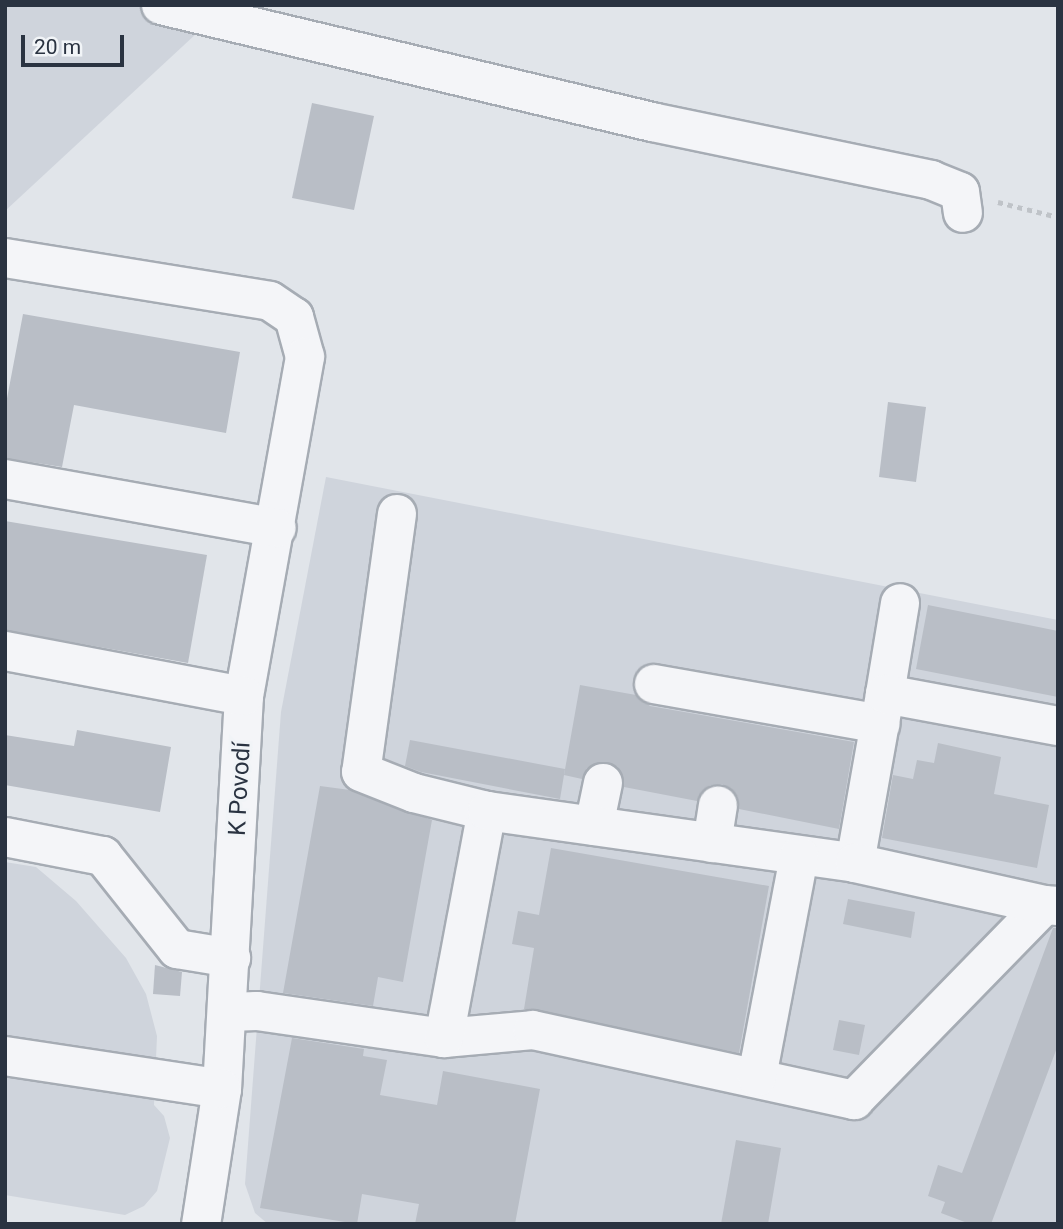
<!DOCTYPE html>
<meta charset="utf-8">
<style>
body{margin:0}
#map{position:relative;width:1063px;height:1229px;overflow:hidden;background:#e1e5ea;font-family:Roboto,sans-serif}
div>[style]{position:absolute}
.built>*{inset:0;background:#cfd4dc}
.building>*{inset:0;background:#b9bec6}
.path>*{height:4.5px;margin-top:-2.25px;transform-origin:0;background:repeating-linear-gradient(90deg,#bfc3c8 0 5px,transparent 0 10px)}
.roads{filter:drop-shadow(2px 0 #a6acb4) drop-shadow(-2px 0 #a6acb4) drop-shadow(0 2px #a6acb4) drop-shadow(0 -2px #a6acb4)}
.minor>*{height:38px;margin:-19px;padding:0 19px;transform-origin:19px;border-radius:19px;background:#f4f5f8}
span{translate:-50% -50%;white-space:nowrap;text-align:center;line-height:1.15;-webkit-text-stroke:6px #f1f4f7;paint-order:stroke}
.street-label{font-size:24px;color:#2a3341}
.frame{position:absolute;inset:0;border:7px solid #2a3341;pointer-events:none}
.scale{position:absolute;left:21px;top:35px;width:103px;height:32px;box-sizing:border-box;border:4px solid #2a3341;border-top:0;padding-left:9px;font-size:21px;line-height:24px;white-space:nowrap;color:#2a3341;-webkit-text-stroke:5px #f1f4f7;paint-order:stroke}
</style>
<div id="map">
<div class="built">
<div style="clip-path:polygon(5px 5px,134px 5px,197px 33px,5px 211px)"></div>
<div style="clip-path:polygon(326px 477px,1058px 620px,1058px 1224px,268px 1224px,255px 1213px,245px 1184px,281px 712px)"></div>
<div style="clip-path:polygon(5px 862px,36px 867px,76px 901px,126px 958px,146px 994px,157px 1036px,154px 1105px,164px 1116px,170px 1138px,157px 1191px,144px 1206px,125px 1215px,5px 1195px)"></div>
</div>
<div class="building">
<div style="clip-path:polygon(312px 103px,374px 116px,354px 210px,292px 198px)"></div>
<div style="clip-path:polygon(23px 314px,240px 352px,226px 433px,74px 405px,62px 467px,5px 458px,5px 409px)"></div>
<div style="clip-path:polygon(888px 402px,926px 407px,916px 482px,879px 477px)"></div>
<div style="clip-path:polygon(5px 521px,207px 555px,188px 663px,5px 630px)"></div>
<div style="clip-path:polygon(928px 605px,1058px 631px,1058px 697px,916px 669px)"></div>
<div style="clip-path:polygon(580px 685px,636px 695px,650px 706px,854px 742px,839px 829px,739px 809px,738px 797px,722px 784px,710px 785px,697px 801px,624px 787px,618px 767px,607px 762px,587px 768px,582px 779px,564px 775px)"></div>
<div style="clip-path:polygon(77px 730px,171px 747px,160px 812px,5px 785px,5px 735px,74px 746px)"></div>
<div style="clip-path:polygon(410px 740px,565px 769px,560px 799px,421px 772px,405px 766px)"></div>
<div style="clip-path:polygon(938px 743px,1001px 757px,994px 794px,1049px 805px,1037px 868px,882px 838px,893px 775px,913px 779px,917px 760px,934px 763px)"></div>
<div style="clip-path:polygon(320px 786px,350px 790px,432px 820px,403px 982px,378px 977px,373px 1006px,283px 993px)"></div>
<div style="clip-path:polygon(551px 848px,769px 886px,739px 1053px,524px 1009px,534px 948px,512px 944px,518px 911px,539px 915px)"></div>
<div style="clip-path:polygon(848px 899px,915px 912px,911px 938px,843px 924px)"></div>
<div style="clip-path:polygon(1053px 928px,1058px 928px,1058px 1045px,991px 1224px,970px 1224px,941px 1213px,945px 1202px,928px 1196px,938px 1165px,962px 1173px)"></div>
<div style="clip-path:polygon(155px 965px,182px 972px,180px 996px,153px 994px)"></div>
<div style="clip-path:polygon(839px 1020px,865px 1025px,859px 1055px,833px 1050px)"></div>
<div style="clip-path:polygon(292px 1038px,364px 1049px,363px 1056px,387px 1060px,380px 1095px,437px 1105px,443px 1071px,540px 1089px,515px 1224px,415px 1224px,419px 1204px,362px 1194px,357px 1224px,260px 1208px)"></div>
<div style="clip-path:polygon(736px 1140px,781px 1148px,768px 1224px,721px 1224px)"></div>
</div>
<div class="path">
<div style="left:998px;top:202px;width:62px;rotate:14deg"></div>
</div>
<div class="roads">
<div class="minor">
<div style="left:161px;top:5px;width:505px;rotate:13.4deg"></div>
<div style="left:652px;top:122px;width:285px;rotate:11.7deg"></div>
<div style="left:931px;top:180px;width:31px;rotate:22deg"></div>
<div style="left:960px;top:192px;width:21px;rotate:82deg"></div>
<div style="left:5px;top:258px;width:268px;rotate:9.2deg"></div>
<div style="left:270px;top:301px;width:29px;rotate:34deg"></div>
<div style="left:294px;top:317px;width:41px;rotate:74.6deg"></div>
<div style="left:305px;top:357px;width:344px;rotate:100.2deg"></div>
<div style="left:244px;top:696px;width:394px;rotate:93.2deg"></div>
<div style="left:222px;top:1089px;width:137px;rotate:98.8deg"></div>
<div style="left:5px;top:479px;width:276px;rotate:10.2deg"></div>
<div style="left:397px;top:514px;width:260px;rotate:97.9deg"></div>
<div style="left:361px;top:772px;width:57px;rotate:21.6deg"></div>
<div style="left:414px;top:793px;width:75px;rotate:13.9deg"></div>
<div style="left:5px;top:651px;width:243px;rotate:10.7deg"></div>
<div style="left:654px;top:684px;width:230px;rotate:10deg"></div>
<div style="left:885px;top:694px;width:92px;rotate:-80.6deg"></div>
<div style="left:594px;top:826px;width:44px;rotate:-78.2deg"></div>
<div style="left:5px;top:837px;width:100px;rotate:11deg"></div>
<div style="left:103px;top:856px;width:119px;rotate:51.5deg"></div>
<div style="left:177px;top:949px;width:55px;rotate:9.5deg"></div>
<div style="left:712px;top:843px;width:38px;rotate:-81deg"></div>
<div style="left:855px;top:863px;width:172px;rotate:-79.9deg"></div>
<div style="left:885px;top:694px;width:176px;rotate:10.5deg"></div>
<div style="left:228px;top:1012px;width:29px;rotate:-2deg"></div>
<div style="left:257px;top:1011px;width:189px;rotate:8.2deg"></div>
<div style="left:444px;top:1038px;width:89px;rotate:-5.1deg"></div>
<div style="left:533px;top:1030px;width:329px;rotate:12.3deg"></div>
<div style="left:854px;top:1100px;width:272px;rotate:-45.7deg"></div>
<div style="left:1044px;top:905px;width:14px;rotate:4deg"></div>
<div style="left:444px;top:1038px;width:231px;rotate:-79.3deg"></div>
<div style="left:487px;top:811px;width:372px;rotate:8deg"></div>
<div style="left:855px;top:863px;width:194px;rotate:12.5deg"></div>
<div style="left:5px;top:1056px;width:219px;rotate:8.6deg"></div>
<div style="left:757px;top:1077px;width:225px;rotate:-79.2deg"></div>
</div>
</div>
<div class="street-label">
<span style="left:240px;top:789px;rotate:-87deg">K Povodí</span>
</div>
<div class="frame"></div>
<div class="scale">20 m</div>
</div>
